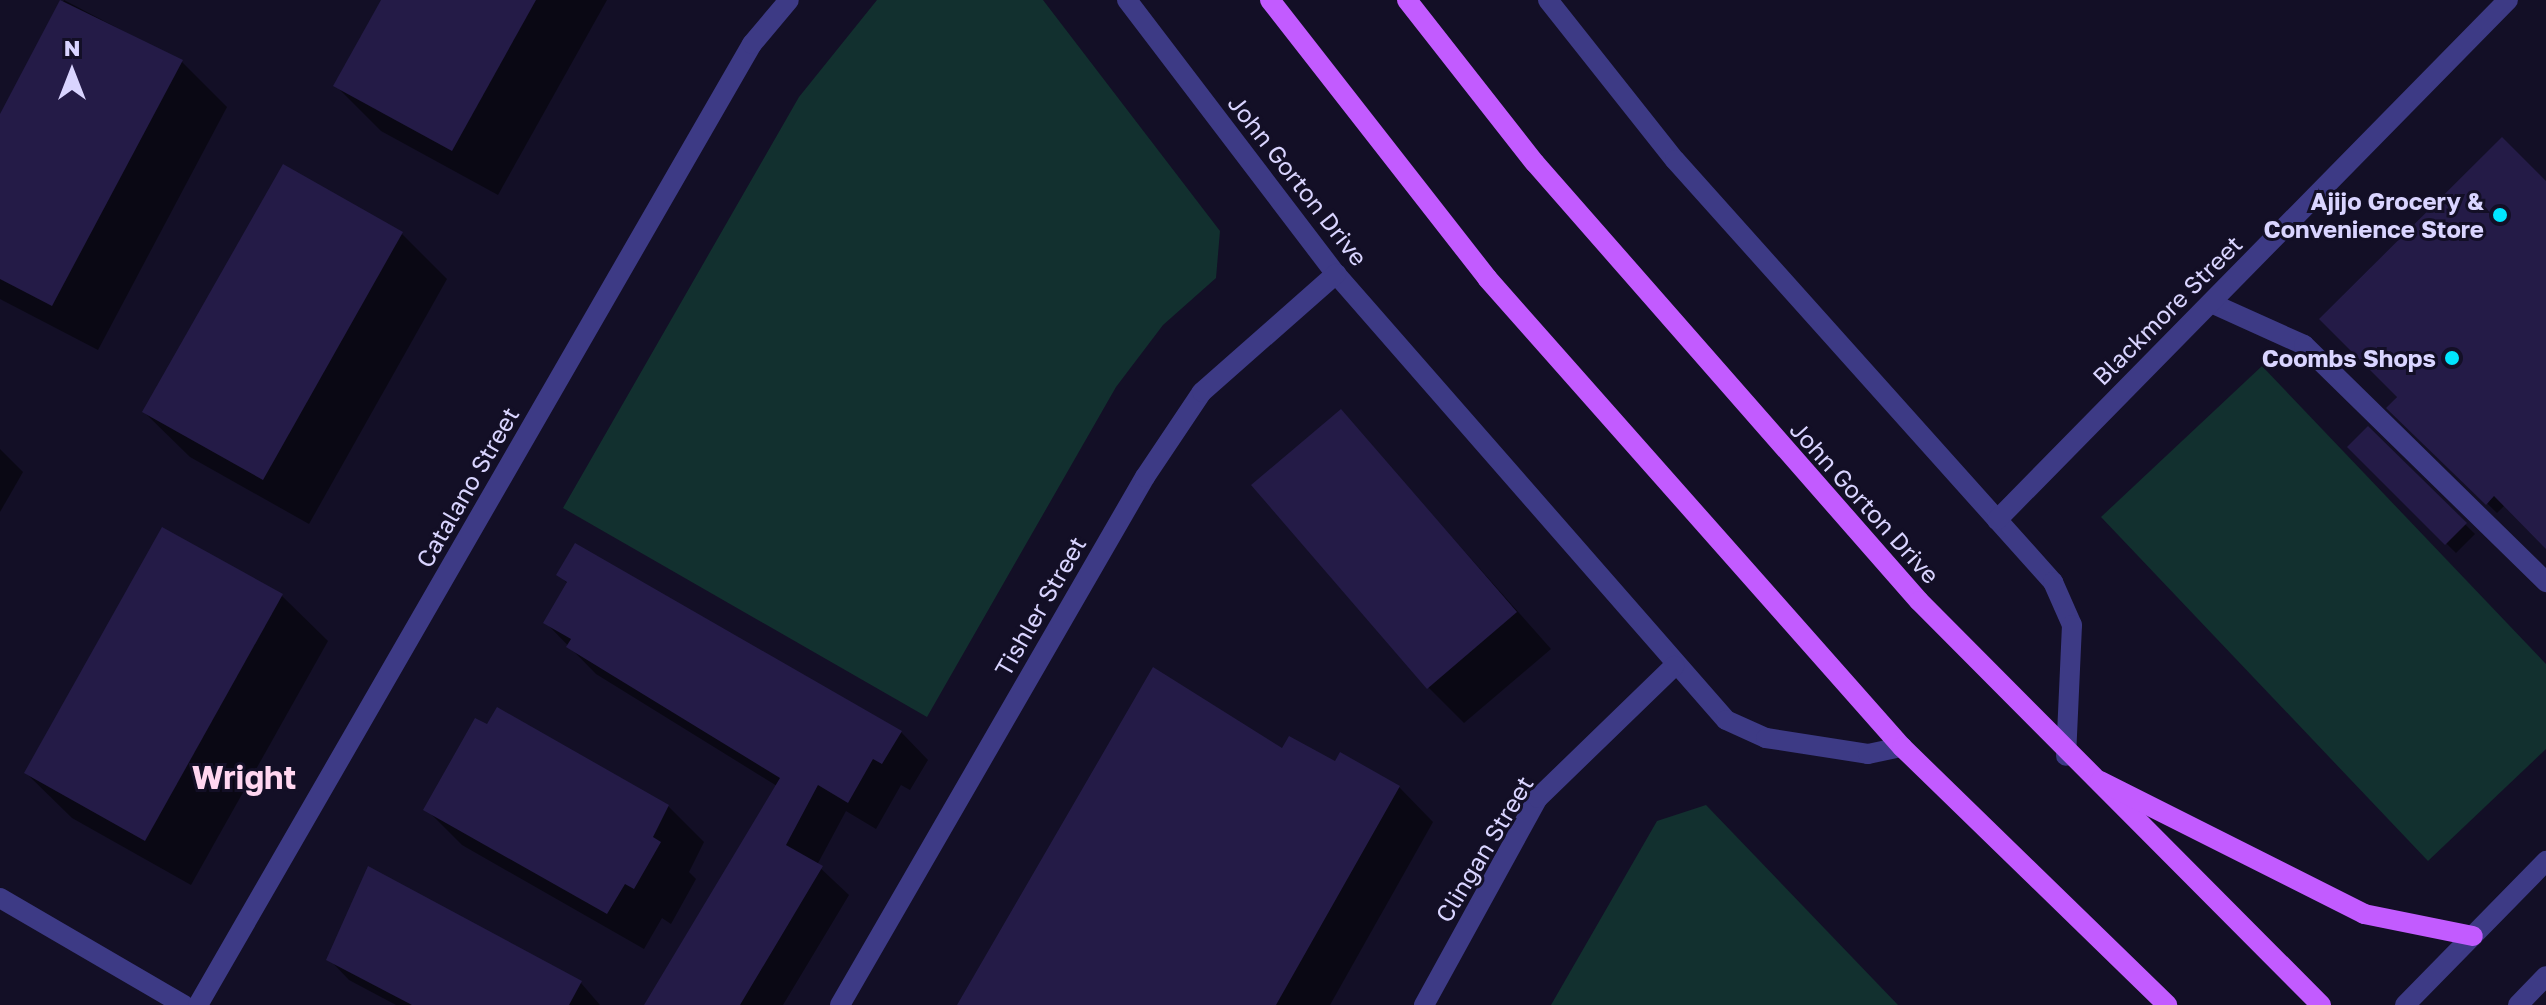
<!DOCTYPE html>
<style>
body{margin:0}
#map{position:relative;width:2546px;height:1005px;overflow:hidden;background:#130f26;font-family:"Golos Text",sans-serif}
div>[style]{position:absolute}
.green>*{inset:0;background:#12302f}
.shadow>*{inset:0;background:#0007}
.building>*{inset:0;background:#241b47}
.minor>*{height:20px;margin:-10px;padding:0 10px;transform-origin:10px;border-radius:10px;background:#3d3a85}
.major>*{height:20px;margin:-10px;padding:0 10px;transform-origin:10px;border-radius:10px;background:#c25bff}
.dots>*{width:22px;height:22px;translate:-50% -50%;box-sizing:border-box;border:4px solid #130f26;border-radius:50%}
span{translate:-50% -50%;white-space:nowrap;text-align:center;line-height:1.15;-webkit-text-stroke:6px #130f26;paint-order:stroke}
.street-label{font-size:24px;color:#d9d4ff}
.poi-label{font-size:24px;color:#d9d4ff;font-weight:700}
.right{translate:-100% -50%;text-align:right}
.district-label{font-size:32px;color:#ffd6f0;font-weight:700}
.north{position:absolute;left:32px;top:32px;width:80px;height:80px;-webkit-text-stroke:6px #130f26;paint-order:stroke;rotate:0deg;font-size:22px;font-weight:700;line-height:32px;text-align:center;color:#d9d4ff}
.north::after{content:'';display:block;margin:auto;width:28px;height:36px;background:#d9d4ff;clip-path:polygon(50% 0,100% 100%,50% 72%,0 100%)}
</style>
<div id="map">
<div class="green">
<div style="clip-path:polygon(877px 0,1043px 0,1220px 231px,1216px 278px,1163px 325px,1116px 387px,927px 717px,563px 508px,799px 97px)"></div>
<div style="clip-path:polygon(2262px 366px,2546px 664px,2546px 749px,2428px 861px,2101px 517px)"></div>
<div style="clip-path:polygon(1706px 805px,1898px 1005px,1551px 1005px,1657px 821px)"></div>
</div>
<div class="shadow">
<div style="clip-path:polygon(64px 0,182px 62px,227px 107px,98px 350px,0 299px,0 118px)"></div>
<div style="clip-path:polygon(383px 0,607px 0,498px 195px,381px 131px,336px 86px)"></div>
<div style="clip-path:polygon(2546px 184px,2546px 546px,2505px 505px,2497px 513px,2389px 408px)"></div>
<div style="clip-path:polygon(402px 234px,447px 279px,309px 524px,190px 457px,144px 412px)"></div>
<div style="clip-path:polygon(1341px 412px,1551px 649px,1464px 723px,1428px 687px)"></div>
<div style="clip-path:polygon(2368px 429px,2475px 534px,2456px 553px,2349px 447px)"></div>
<div style="clip-path:polygon(0 449px,23px 472px,0 512px)"></div>
<div style="clip-path:polygon(163px 529px,282px 596px,328px 641px,191px 885px,72px 818px,26px 773px)"></div>
<div style="clip-path:polygon(558px 574px,901px 732px,928px 760px,910px 790px,901px 785px,876px 829px,846px 811px,817px 865px,849px 895px,783px 1005px,645px 1005px,777px 786px,596px 674px,546px 623px,568px 584px)"></div>
<div style="clip-path:polygon(1283px 751px,1399px 787px,1433px 822px,1330px 1005px,960px 1005px)"></div>
<div style="clip-path:polygon(668px 806px,704px 842px,689px 872px,696px 879px,671px 924px,662px 918px,644px 949px,462px 845px,426px 809px)"></div>
<div style="clip-path:polygon(369px 869px,581px 983px,600px 1005px,396px 1005px,349px 980px,329px 959px)"></div>
</div>
<div class="building">
<div style="clip-path:polygon(60px 0,183px 60px,52px 306px,0 279px,0 114px)"></div>
<div style="clip-path:polygon(381px 0,536px 0,452px 151px,333px 86px)"></div>
<div style="clip-path:polygon(2502px 137px,2546px 181px,2546px 549px,2494px 496px,2486px 505px,2386px 408px,2397px 397px,2319px 319px)"></div>
<div style="clip-path:polygon(283px 164px,403px 232px,263px 480px,142px 412px)"></div>
<div style="clip-path:polygon(1341px 409px,1517px 612px,1427px 689px,1251px 485px)"></div>
<div style="clip-path:polygon(2368px 426px,2467px 523px,2445px 545px,2347px 447px)"></div>
<div style="clip-path:polygon(162px 527px,283px 594px,145px 841px,24px 773px)"></div>
<div style="clip-path:polygon(575px 543px,902px 731px,882px 764px,873px 759px,848px 803px,818px 785px,786px 845px,823px 866px,740px 1005px,644px 1005px,780px 778px,566px 647px,571px 639px,543px 623px,567px 582px,556px 575px)"></div>
<div style="clip-path:polygon(1153px 667px,1282px 748px,1289px 736px,1335px 761px,1340px 752px,1400px 786px,1276px 1005px,957px 1005px)"></div>
<div style="clip-path:polygon(497px 707px,669px 805px,653px 837px,661px 842px,634px 889px,625px 884px,607px 914px,423px 810px,475px 718px,487px 724px)"></div>
<div style="clip-path:polygon(368px 866px,582px 981px,569px 1005px,412px 1005px,326px 960px)"></div>
</div>
<div class="minor">
<div style="left:1127px;top:0;width:345px;rotate:52.7deg"></div>
<div style="left:1336px;top:274px;width:592px;rotate:48.83deg"></div>
<div style="left:1726px;top:720px;width:44px;rotate:24.2deg"></div>
<div style="left:1766px;top:738px;width:103px;rotate:8.9deg"></div>
<div style="left:1868px;top:754px;width:35px;rotate:-12deg"></div>
<div style="left:1548px;top:0;width:204px;rotate:51.6deg"></div>
<div style="left:1675px;top:160px;width:567px;rotate:48.15deg"></div>
<div style="left:2053px;top:582px;width:47px;rotate:66.2deg"></div>
<div style="left:2072px;top:625px;width:131px;rotate:92.6deg"></div>
<div style="left:2211px;top:303px;width:102px;rotate:24.3deg"></div>
<div style="left:2304px;top:345px;width:339px;rotate:44.4deg"></div>
<div style="left:1997px;top:520px;width:729px;rotate:-45.5deg"></div>
<div style="left:0;top:898px;width:213px;rotate:30.2deg"></div>
<div style="left:198px;top:1005px;width:1109px;rotate:-60.04deg"></div>
<div style="left:752px;top:44px;width:57px;rotate:-49.9deg"></div>
<div style="left:840px;top:1005px;width:610px;rotate:-59.99deg"></div>
<div style="left:1145px;top:477px;width:102px;rotate:-56.2deg"></div>
<div style="left:1202px;top:392px;width:179px;rotate:-41.4deg"></div>
<div style="left:1424px;top:1005px;width:236px;rotate:-61.2deg"></div>
<div style="left:1538px;top:798px;width:190px;rotate:-44.1deg"></div>
<div style="left:2405px;top:1005px;width:202px;rotate:-45.6deg"></div>
<div style="left:2518px;top:1005px;width:40px;rotate:-46deg"></div>
</div>
<div class="major">
<div style="left:1270px;top:0;width:353px;rotate:52deg"></div>
<div style="left:1487px;top:278px;width:626px;rotate:48.5deg"></div>
<div style="left:1902px;top:747px;width:370px;rotate:44.2deg"></div>
<div style="left:1407px;top:0;width:207px;rotate:51.9deg"></div>
<div style="left:1535px;top:163px;width:582px;rotate:48.76deg"></div>
<div style="left:1919px;top:601px;width:570px;rotate:45.14deg"></div>
<div style="left:2100px;top:781px;width:296px;rotate:26.7deg"></div>
<div style="left:2364px;top:914px;width:111px;rotate:11.4deg"></div>
</div>
<div class="dots">
<div style="left:2500px;top:215px;background:#00e5ff"></div>
<div style="left:2452px;top:358px;background:#00e5ff"></div>
</div>
<div class="street-label">
<span style="left:1298px;top:180px;rotate:52deg">John Gorton Drive</span>
<span style="left:2167px;top:310px;rotate:-45deg">Blackmore Street</span>
<span style="left:467px;top:487px;rotate:-60deg">Catalano Street</span>
<span style="left:1865px;top:502px;rotate:48deg">John Gorton Drive</span>
<span style="left:1040px;top:606px;rotate:-60deg">Tishler Street</span>
<span style="left:1484px;top:849px;rotate:-59deg">Clingan Street</span>
</div>
<div class="poi-label">
<span class="right" style="left:2484px;top:215px">Ajijo Grocery &amp;<br>Convenience Store</span>
<span class="right" style="left:2436px;top:358px">Coombs Shops</span>
</div>
<div class="district-label">
<span style="left:244px;top:777px">Wright</span>
</div>
<div class="north">N</div>
</div>
